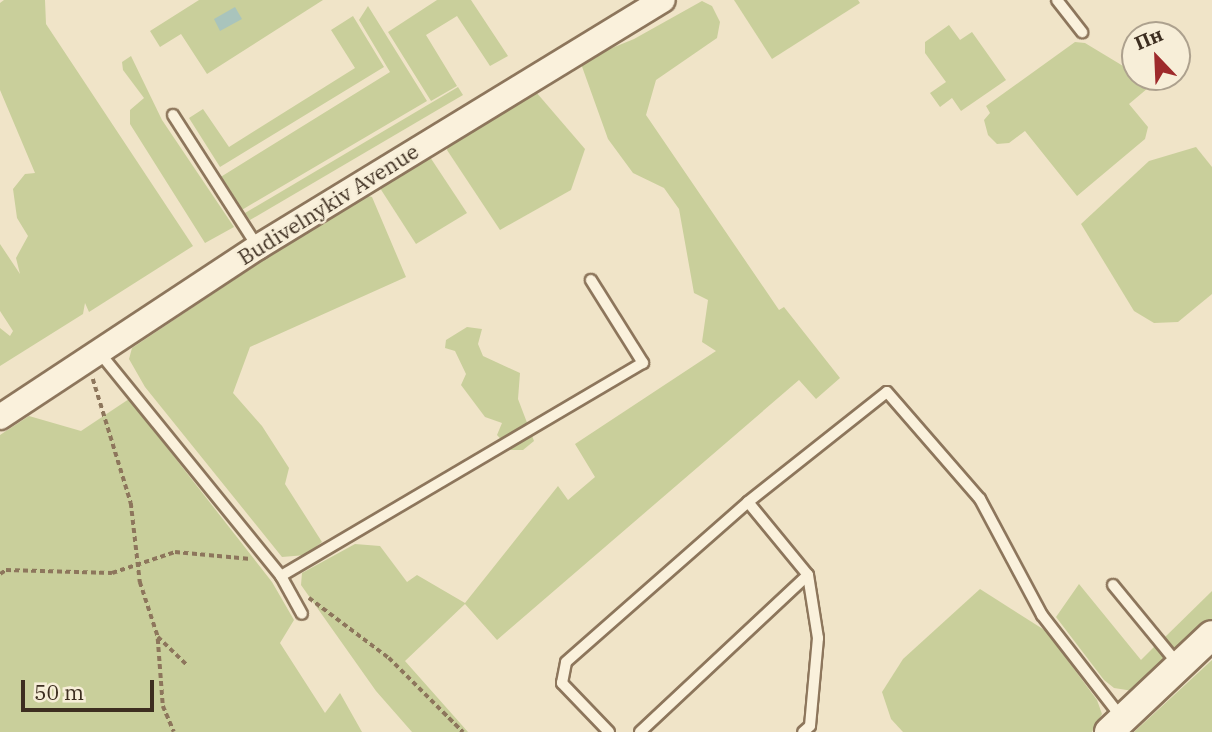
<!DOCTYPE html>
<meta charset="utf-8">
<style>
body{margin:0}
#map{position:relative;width:1212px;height:732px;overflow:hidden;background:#f0e4c8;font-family:"IBM Plex Serif",serif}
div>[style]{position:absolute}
.green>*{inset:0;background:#c9cf9b}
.water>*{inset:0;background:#a9c4bc}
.path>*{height:3.5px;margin-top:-1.75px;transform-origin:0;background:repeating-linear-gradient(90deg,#8d765c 0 5px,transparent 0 8.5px)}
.roads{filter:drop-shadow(2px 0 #8d765c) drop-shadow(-2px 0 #8d765c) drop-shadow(0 2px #8d765c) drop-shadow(0 -2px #8d765c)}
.service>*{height:10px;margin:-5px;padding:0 5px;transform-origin:5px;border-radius:5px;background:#faf1dc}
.tertiary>*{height:24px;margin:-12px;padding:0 12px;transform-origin:12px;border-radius:12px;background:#faf1dc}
.secondary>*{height:28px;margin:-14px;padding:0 14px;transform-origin:14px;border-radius:14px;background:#faf1dc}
span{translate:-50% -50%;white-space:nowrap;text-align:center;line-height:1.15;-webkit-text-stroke:5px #f7eed8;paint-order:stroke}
.street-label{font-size:21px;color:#3d2e20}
.north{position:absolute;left:1121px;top:21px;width:70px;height:70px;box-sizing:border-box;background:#f7eed8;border:2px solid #ada18e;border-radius:50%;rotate:337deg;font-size:19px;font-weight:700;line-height:28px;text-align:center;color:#3d2e20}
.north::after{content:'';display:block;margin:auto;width:24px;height:32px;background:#9e2a2b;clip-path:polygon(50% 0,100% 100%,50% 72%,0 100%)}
.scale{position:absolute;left:21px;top:680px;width:133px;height:32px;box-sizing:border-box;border:4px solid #3d2e20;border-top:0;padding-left:9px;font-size:21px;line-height:24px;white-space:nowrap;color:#3d2e20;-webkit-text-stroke:5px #f7eed8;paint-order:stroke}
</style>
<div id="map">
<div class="green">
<div style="clip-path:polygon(4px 0,45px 0,46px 24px,193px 246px,89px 312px,85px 303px,83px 314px,0 366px,0 328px,10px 336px,13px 331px,0 311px,0 244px,20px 274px,16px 258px,28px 236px,17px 218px,13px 189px,25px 174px,35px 173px,0 90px,0 3px)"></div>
<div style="clip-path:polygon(199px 0,323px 0,207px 74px,181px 34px,160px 47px,150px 31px)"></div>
<div style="clip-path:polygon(437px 0,471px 0,508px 56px,490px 66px,457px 16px,426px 35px,457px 86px,431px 101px,388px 32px)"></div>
<div style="clip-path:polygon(734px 0,858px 0,860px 3px,772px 59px)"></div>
<div style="clip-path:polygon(702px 1px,712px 6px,720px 22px,717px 38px,656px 80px,646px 115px,779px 310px,784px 307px,840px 378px,816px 399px,799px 380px,497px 640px,465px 604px,405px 661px,468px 732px,412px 732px,376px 691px,301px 585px,302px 573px,355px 544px,380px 546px,407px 582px,417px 575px,465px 603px,558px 486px,568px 500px,595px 477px,575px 444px,716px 351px,702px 342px,708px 300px,694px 293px,679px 209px,664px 188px,633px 173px,608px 139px,580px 61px,634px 39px)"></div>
<div style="clip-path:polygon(368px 6px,427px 101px,240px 211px,219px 178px,390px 72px,359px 20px)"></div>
<div style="clip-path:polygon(353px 16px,384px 67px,220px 167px,189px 118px,203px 109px,229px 147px,355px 68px,331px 30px)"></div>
<div style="clip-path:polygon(949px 25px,960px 40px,972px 32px,1006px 80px,961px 111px,952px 98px,940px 107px,930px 93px,946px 82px,925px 53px,925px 42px)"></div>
<div style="clip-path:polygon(1075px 42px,1085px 43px,1143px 78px,1148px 88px,1129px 104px,1148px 127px,1145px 139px,1077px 196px,1025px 131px,1009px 143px,997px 144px,988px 135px,984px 120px,990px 113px,986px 106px)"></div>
<div style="clip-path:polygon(131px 56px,162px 120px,234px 227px,205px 243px,130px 124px,130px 110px,144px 98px,123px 70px,122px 62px)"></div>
<div style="clip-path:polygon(458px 87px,463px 95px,250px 220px,245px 213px)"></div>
<div style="clip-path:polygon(536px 92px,585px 149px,571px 190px,500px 230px,447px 150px,449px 140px)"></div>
<div style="clip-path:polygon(1196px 147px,1212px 167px,1212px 294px,1178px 322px,1154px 323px,1134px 311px,1081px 224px,1149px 161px)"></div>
<div style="clip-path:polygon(428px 154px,467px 213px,416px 244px,378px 185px)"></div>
<div style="clip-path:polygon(362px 194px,372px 197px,406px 277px,250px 347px,233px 393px,262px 426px,289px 468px,285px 484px,322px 542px,306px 555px,282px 557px,145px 387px,129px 359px,132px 348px)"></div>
<div style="clip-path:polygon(467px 327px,482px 329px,478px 344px,483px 356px,520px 373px,518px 399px,534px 441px,523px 450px,511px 450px,497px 435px,502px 423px,485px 417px,461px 385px,466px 374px,455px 351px,445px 348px,446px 340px)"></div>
<div style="clip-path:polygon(129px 399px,272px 582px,294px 620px,280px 643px,325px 713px,340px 693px,362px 732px,0 732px,0 435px,29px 416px,81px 431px)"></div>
<div style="clip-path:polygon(1079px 584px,1141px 660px,1158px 643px,1167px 658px,1133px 691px,1114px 688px,1104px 680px,1056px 617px)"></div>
<div style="clip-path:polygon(980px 589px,1046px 631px,1097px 700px,1102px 714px,1092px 732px,903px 732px,891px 719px,882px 692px,903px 659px)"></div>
<div style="clip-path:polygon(1212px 591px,1212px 619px,1172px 651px,1162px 640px)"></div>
<div style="clip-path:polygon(1212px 660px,1212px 732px,1134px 732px)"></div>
</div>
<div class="water">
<div style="clip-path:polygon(235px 7px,242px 19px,220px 31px,214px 19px)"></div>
</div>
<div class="path">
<div style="left:93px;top:379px;width:130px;rotate:73deg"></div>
<div style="left:131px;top:503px;width:80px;rotate:83.5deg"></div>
<div style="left:140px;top:582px;width:58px;rotate:71.9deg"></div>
<div style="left:158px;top:637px;width:42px;rotate:44deg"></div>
<div style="left:0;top:574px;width:7px;rotate:-34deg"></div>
<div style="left:6px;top:570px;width:106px;rotate:1.6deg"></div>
<div style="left:112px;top:573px;width:66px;rotate:-18.4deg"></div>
<div style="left:175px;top:552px;width:76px;rotate:5.3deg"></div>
<div style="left:309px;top:598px;width:100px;rotate:36.9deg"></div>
<div style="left:389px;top:658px;width:105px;rotate:45deg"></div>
<div style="left:158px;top:639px;width:67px;rotate:85.7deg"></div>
<div style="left:163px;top:706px;width:28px;rotate:67deg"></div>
</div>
<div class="roads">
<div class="service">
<div style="left:1057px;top:0;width:41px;rotate:52deg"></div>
<div style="left:173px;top:115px;width:156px;rotate:57.3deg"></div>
<div style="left:99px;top:352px;width:289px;rotate:50.9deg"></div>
<div style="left:281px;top:576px;width:43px;rotate:61.1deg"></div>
<div style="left:748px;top:502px;width:94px;rotate:50.6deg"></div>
<div style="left:808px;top:575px;width:64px;rotate:81deg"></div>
<div style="left:818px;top:638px;width:88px;rotate:95.2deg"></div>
<div style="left:810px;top:726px;width:9px;rotate:139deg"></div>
<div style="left:281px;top:576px;width:420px;rotate:-30.5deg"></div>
<div style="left:643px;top:363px;width:98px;rotate:-122.1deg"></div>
<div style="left:1113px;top:585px;width:101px;rotate:50.6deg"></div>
<div style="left:609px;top:732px;width:68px;rotate:-133.8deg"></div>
<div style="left:562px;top:683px;width:21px;rotate:-79deg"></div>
<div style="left:566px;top:662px;width:242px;rotate:-41.3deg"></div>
<div style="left:748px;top:502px;width:177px;rotate:-38.4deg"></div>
<div style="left:887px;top:392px;width:142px;rotate:49deg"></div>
<div style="left:980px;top:499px;width:132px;rotate:61.9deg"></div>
<div style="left:1042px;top:615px;width:130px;rotate:52.2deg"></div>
<div style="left:640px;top:732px;width:230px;rotate:-43.1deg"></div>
</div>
<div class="tertiary">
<div style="left:0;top:417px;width:309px;rotate:-33.4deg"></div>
<div style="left:258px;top:247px;width:474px;rotate:-31.4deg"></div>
</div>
<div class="secondary">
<div style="left:1109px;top:732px;width:141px;rotate:-43.3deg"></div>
</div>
</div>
<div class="street-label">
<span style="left:328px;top:204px;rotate:-32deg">Budivelnykiv Avenue</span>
</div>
<div class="north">Пн</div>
<div class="scale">50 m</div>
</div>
